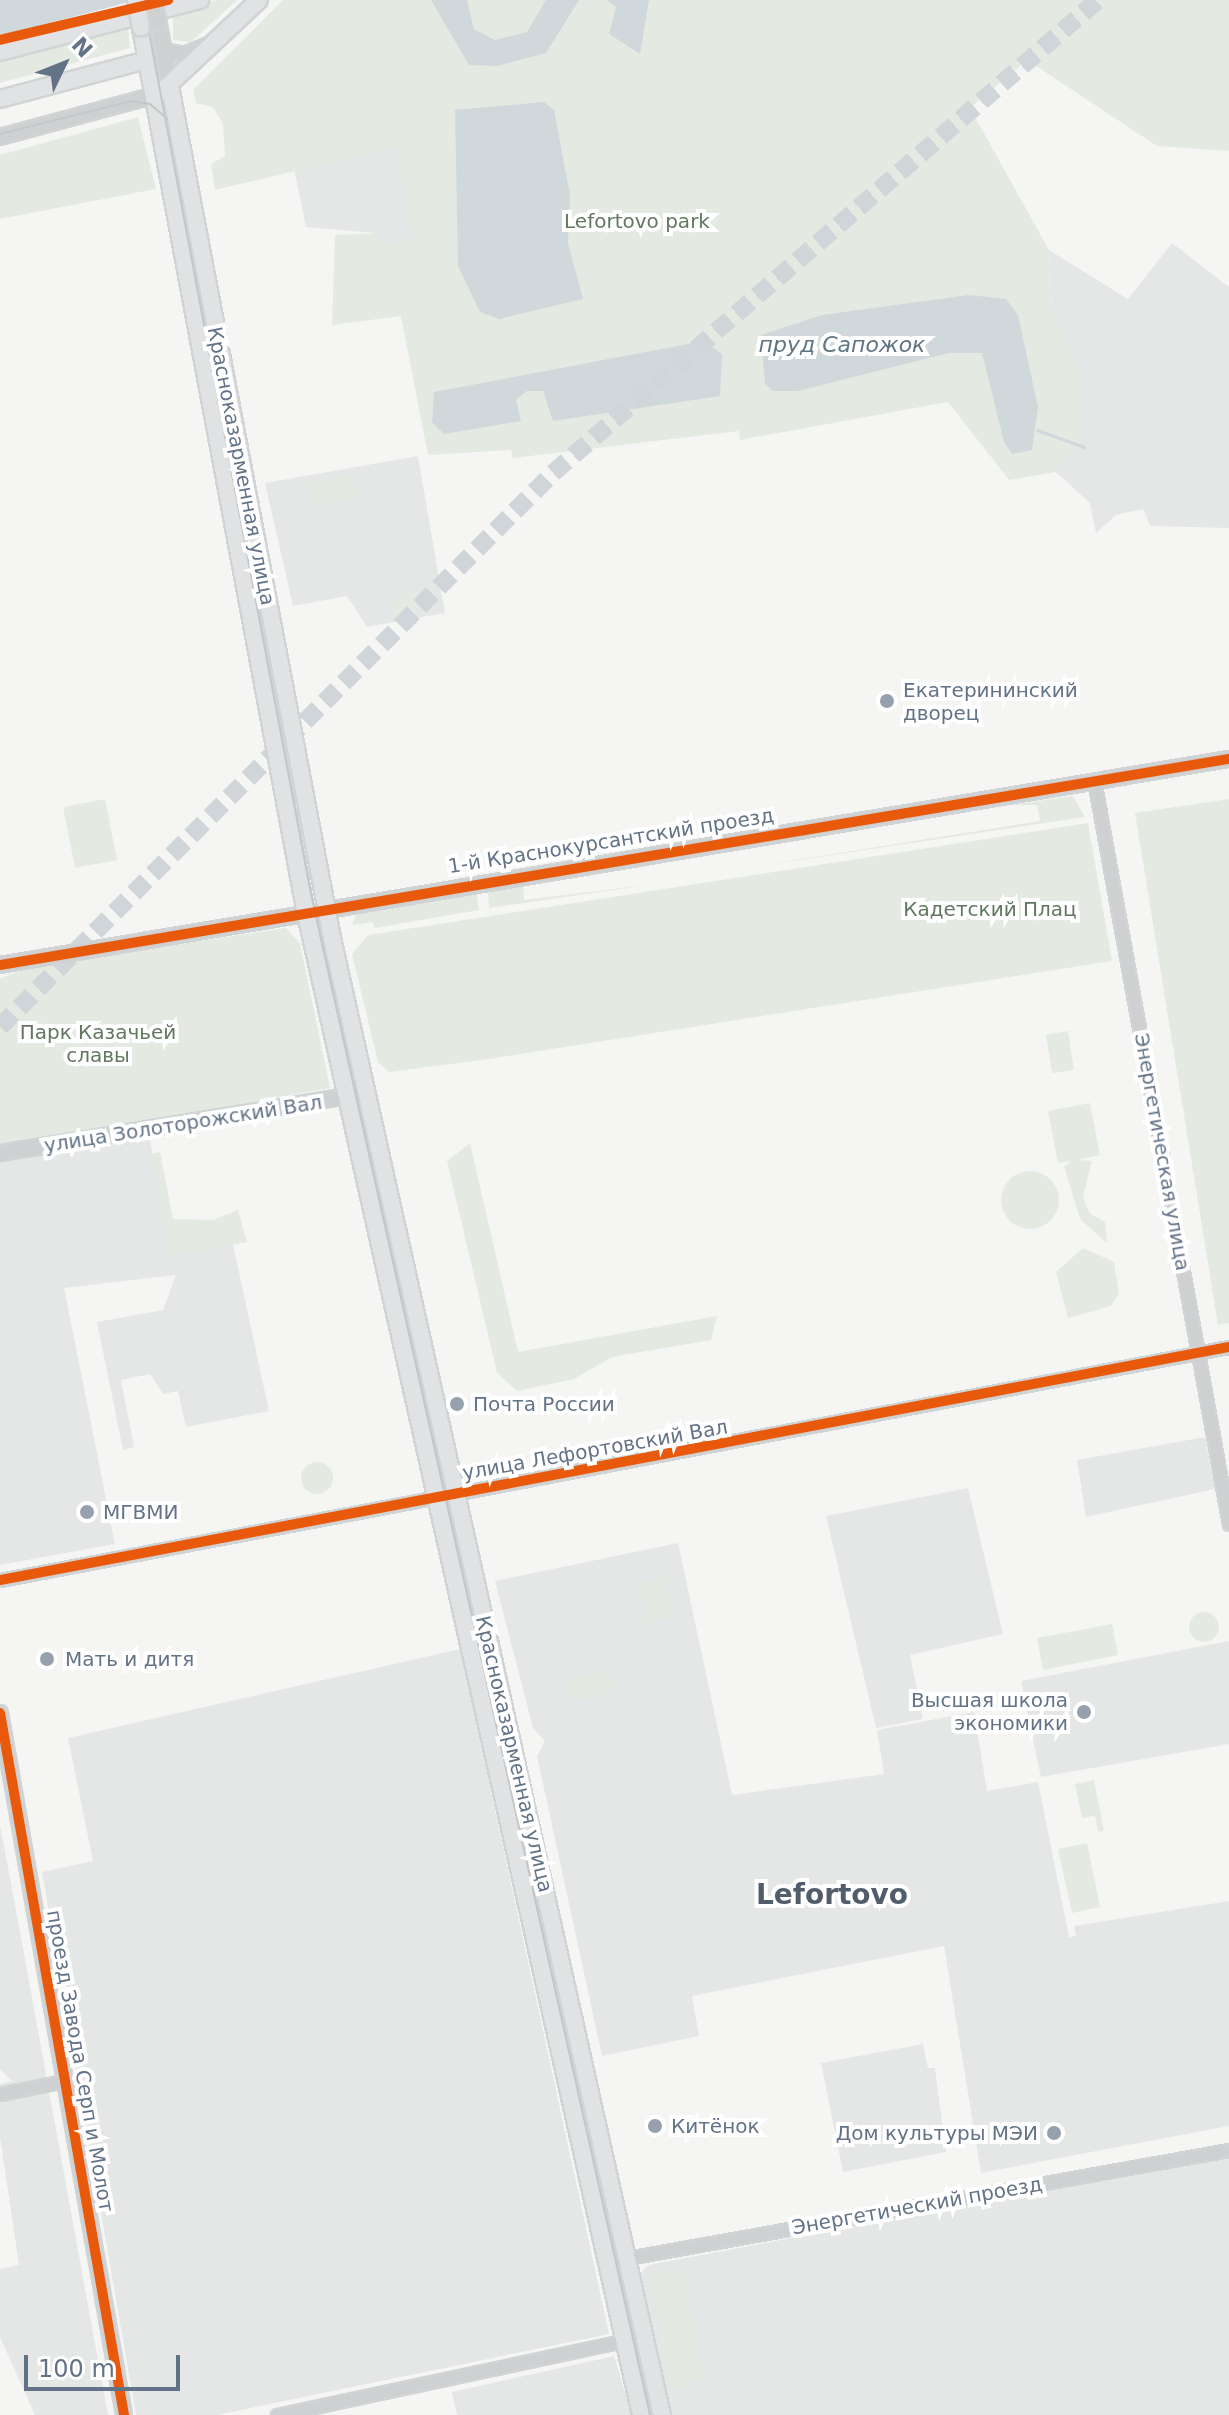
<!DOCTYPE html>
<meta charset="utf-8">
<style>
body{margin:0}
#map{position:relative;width:1229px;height:2415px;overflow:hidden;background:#f5f6f4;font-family:"DejaVu Sans",sans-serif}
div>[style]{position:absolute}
.built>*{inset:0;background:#e5e7e6}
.green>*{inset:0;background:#e4e9e2}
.round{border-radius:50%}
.water>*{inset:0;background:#d1d8dc}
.stream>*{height:3px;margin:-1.5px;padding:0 1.5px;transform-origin:1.5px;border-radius:1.5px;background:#d1d8dc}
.primary-tunnel>*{height:18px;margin-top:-9px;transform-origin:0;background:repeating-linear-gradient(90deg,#d0d5d9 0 18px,transparent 0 27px)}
.roads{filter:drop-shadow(2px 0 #d1d4d5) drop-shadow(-2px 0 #d1d4d5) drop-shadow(0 2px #d1d4d5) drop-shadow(0 -2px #d1d4d5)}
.minor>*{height:11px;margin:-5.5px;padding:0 5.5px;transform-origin:5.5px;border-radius:5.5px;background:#cfd0d1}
.tertiary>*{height:14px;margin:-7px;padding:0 7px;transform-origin:7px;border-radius:7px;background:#cfd0d1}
.secondary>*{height:16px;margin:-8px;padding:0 8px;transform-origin:8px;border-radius:8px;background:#e1e2e3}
.tram>*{height:2px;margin:-1px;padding:0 1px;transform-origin:1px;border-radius:1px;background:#c5c6c7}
.bridges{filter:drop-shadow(2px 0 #d1d4d5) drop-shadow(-2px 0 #d1d4d5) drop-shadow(0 2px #d1d4d5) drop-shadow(0 -2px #d1d4d5)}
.tertiary-bridge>*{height:14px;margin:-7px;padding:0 7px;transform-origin:7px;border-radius:7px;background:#cfd0d1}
.secondary-bridge>*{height:16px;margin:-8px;padding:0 8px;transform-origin:8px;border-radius:8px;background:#e1e2e3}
.cycleway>*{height:10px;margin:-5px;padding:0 5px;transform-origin:5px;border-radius:5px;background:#e8590c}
.dots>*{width:22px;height:22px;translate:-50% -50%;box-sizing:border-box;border:4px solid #fff;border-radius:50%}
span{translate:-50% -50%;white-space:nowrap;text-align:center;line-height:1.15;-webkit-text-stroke:8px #fff;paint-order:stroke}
.park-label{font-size:20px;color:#61785f}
.street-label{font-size:20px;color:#637387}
.poi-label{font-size:20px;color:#637387}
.left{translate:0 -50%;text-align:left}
.right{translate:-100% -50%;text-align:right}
.water-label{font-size:22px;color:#5f7583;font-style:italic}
.district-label{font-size:28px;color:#525d6b;font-weight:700}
.north{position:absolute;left:24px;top:24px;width:80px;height:80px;-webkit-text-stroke:6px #fff;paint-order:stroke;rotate:47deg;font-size:22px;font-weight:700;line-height:32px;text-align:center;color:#637387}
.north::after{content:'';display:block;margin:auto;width:28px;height:36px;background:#637387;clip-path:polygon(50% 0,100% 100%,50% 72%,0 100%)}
.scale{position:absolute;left:24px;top:2355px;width:156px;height:36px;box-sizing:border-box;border:4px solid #637387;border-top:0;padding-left:10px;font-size:24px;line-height:28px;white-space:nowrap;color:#637387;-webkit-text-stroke:6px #fff;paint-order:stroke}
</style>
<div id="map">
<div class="built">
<div style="clip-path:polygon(395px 147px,416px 238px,382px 244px,376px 233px,306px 227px,294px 168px)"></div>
<div style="clip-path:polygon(1172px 243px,1229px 287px,1229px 528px,1150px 526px,1143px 509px,1116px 515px,1096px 533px,1090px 503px,1056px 472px,1078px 442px,1078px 371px,1052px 310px,1049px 250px,1128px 299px)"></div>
<div style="clip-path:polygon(418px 456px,445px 613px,367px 627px,347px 596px,293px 606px,265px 483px)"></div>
<div style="clip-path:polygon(149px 1135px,171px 1255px,233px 1244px,269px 1411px,186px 1427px,178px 1391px,163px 1394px,150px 1374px,121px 1380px,134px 1447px,123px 1450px,97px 1322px,163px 1310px,176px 1275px,64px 1288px,115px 1544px,0 1565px,0 1162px)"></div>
<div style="clip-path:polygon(1205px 1437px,1215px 1489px,1086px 1517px,1077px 1460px)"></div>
<div style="clip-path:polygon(968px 1488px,1003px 1634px,910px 1655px,923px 1719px,876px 1728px,826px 1516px)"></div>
<div style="clip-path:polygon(678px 1543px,732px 1795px,884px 1774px,877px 1730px,974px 1712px,987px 1791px,1038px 1782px,1069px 1937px,1076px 1936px,1074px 1926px,1229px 1901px,1229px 2126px,981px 2173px,944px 1946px,692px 1996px,699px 2036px,602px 2056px,537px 1756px,545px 1741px,533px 1728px,495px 1581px)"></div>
<div style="clip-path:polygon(1229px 1641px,1229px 1744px,1041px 1777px,1021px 1681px)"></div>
<div style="clip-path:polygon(460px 1649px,609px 2334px,217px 2415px,136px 2415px,42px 1872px,93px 1861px,68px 1738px)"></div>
<div style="clip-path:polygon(0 1825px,19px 1926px,108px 2415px,35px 2415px,0 2337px,0 2269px,19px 2265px,0 2137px,0 2084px,12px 2081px,0 2069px)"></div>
<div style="clip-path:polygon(923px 2044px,928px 2068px,935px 2068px,946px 2152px,843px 2172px,821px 2063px)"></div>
<div style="clip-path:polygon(1229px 2156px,1229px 2415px,669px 2415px,640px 2274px,648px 2265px)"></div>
<div style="clip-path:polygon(614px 2356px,632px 2415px,457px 2415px,452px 2392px)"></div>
</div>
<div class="green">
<div style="clip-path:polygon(216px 0,237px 0,191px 42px,173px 40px,173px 18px)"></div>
<div style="clip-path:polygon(283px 0,1229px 0,1229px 151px,1157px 146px,1027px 60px,970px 108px,1049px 250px,1052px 310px,1078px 370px,1078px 442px,1056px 472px,1009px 480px,948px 402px,740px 440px,739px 431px,513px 458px,511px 450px,428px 455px,401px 316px,332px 325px,335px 235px,376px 233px,383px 244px,413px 238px,395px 147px,215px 190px,211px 164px,225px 156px,223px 124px,213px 107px,196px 103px,193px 90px)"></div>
<div style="clip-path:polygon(128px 23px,130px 48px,0 83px,0 61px)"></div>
<div style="clip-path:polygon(138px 117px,156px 189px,0 219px,0 155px)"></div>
<div style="clip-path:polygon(353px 474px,358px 498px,310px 506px,306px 482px)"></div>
<div class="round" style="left:392px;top:592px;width:26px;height:26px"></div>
<div style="clip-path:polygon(1073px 796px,1085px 817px,739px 869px,1040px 821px,1037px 805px,1010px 805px)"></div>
<div style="clip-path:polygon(105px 799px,117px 860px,75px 868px,63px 807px)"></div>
<div style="clip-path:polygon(1229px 799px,1229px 1323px,1218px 1325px,1135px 813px)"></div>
<div style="clip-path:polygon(1088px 823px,1112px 961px,489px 1059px,389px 1072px,378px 1062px,352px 954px,368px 935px)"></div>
<div style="clip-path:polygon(558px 876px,523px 885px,524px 900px,654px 884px,489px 908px,488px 890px)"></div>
<div style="clip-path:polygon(476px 892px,479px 910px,375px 928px,373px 922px,352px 925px,359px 909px)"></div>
<div style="clip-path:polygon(286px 928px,300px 943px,330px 1088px,0 1149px,0 979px,29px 967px)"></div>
<div style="clip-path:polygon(1068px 1031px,1074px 1070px,1052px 1073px,1046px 1035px)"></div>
<div style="clip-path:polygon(1090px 1103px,1100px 1155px,1078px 1160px,1092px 1161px,1083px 1197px,1090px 1214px,1105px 1222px,1107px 1243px,1080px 1219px,1064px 1166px,1072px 1161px,1058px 1163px,1048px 1111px)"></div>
<div style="clip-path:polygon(470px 1143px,518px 1352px,717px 1316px,711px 1340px,612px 1357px,574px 1379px,517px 1391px,497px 1373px,447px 1161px)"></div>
<div style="clip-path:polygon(160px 1152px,173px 1219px,213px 1220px,238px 1210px,247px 1242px,171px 1256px,152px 1154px)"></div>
<div class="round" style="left:1001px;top:1171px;width:58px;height:58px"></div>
<div style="clip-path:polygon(1083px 1248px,1114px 1262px,1119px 1294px,1111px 1306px,1068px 1318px,1056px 1272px)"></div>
<div class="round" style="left:301px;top:1462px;width:32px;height:32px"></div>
<div style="clip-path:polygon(664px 1578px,673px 1616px,648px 1622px,638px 1584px)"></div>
<div class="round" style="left:1189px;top:1612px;width:30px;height:30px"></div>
<div style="clip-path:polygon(1112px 1624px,1118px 1655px,1043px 1670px,1037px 1638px)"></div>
<div style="clip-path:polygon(609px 1669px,614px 1691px,571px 1701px,565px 1679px)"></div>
<div style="clip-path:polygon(1094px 1780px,1104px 1831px,1098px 1832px,1095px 1816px,1082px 1818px,1075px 1784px)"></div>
<div style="clip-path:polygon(1087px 1843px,1100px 1907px,1072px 1913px,1058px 1849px)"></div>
<div style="clip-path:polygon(683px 2269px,705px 2385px,701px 2379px,672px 2391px,650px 2275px)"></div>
</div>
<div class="water">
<div style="clip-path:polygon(0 0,137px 0,0 36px)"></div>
<div style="clip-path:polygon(431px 0,467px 0,474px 29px,495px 40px,527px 32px,546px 0,579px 0,546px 53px,497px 66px,469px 65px)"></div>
<div style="clip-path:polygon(607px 0,649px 0,640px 54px,609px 34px,616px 7px)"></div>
<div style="clip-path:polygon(544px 102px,554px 110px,570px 195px,568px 243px,583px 299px,499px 319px,480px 312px,458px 266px,455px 110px)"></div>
<div style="clip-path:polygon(969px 295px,1006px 299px,1018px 315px,1038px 407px,1032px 450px,1012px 454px,1004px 442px,982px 353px,949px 353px,798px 391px,772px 391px,765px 383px,761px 335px,822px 315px)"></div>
<div style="clip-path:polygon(704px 341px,722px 354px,720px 396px,553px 421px,543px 391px,527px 391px,516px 399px,521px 421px,444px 434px,432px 422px,434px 392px)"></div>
</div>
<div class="stream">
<div style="left:1037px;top:430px;width:50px;rotate:19.9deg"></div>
</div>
<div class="primary-tunnel">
<div style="left:0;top:1027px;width:783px;rotate:-45.05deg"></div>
<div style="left:553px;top:473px;width:722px;rotate:-40.95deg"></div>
</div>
<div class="roads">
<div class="minor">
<div style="left:1094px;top:780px;width:756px;rotate:79.72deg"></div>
<div style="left:0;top:1580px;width:1251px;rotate:-10.74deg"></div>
<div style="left:0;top:2094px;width:65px;rotate:-11.5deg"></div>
<div style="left:605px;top:2262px;width:634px;rotate:-10.18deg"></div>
<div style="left:277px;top:2415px;width:376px;rotate:-12.1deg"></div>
</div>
<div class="tertiary">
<div style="left:159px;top:25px;width:62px;rotate:79.8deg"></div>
<div style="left:164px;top:51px;width:20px;rotate:11deg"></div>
<div style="left:184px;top:55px;width:27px;rotate:-22deg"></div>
<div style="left:0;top:137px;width:157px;rotate:-15.1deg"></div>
<div style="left:0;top:965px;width:1246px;rotate:-9.52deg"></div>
<div style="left:0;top:1153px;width:371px;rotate:-9.3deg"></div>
<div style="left:0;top:1713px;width:713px;rotate:79.98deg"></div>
</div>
<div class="secondary">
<div style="left:141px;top:28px;width:896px;rotate:79.45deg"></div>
<div style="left:305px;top:909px;width:1543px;rotate:77.42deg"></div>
<div style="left:0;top:52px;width:207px;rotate:-14.6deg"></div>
<div style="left:170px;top:86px;width:867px;rotate:79.23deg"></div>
<div style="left:332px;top:938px;width:1513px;rotate:77.41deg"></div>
<div style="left:161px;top:92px;width:134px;rotate:-43.2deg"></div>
<div style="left:0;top:99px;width:152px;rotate:-14.9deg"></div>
</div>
</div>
<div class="tram">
<div style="left:143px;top:0;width:905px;rotate:79.36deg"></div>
<div style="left:310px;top:889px;width:1563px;rotate:77.44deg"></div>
<div style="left:0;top:134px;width:135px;rotate:-14.1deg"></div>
<div style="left:131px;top:101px;width:19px;rotate:9deg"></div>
<div style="left:150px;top:104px;width:23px;rotate:41deg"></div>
</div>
<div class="bridges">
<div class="tertiary-bridge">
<div style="left:154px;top:0;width:25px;rotate:79deg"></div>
</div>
<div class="secondary-bridge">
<div style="left:136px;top:0;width:28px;rotate:80deg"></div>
</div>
</div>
<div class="cycleway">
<div style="left:0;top:40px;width:173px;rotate:-13.4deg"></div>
<div style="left:0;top:965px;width:1246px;rotate:-9.52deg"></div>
<div style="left:0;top:1580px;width:1251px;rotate:-10.74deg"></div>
<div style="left:0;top:1713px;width:713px;rotate:79.98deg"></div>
</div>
<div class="dots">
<div style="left:887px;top:701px;background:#96a1ad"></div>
<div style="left:457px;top:1404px;background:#96a1ad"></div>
<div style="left:87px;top:1512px;background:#96a1ad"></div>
<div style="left:47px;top:1659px;background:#96a1ad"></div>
<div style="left:1084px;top:1712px;background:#96a1ad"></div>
<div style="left:655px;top:2126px;background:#96a1ad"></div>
<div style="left:1054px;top:2133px;background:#96a1ad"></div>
</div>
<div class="park-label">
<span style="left:637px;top:221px">Lefortovo park</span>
<span style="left:990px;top:909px">Кадетский Плац</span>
<span style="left:98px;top:1044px">Парк Казачьей<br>славы</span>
</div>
<div class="street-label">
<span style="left:241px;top:466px;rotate:79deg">Красноказарменная улица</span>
<span style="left:611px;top:841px;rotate:-9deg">1-й Краснокурсантский проезд</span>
<span style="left:183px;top:1124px;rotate:-9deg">улица Золоторожский Вал</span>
<span style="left:1162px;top:1152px;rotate:80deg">Энергетическая улица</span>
<span style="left:595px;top:1450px;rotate:-10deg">улица Лефортовский Вал</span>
<span style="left:514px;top:1754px;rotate:77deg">Красноказарменная улица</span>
<span style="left:80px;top:2061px;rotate:80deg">проезд Завода Серп и Молот</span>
<span style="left:917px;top:2206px;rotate:-10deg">Энергетический проезд</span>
</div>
<div class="poi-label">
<span class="left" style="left:903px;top:702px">Екатерининский<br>дворец</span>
<span class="left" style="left:473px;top:1404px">Почта России</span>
<span class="left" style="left:103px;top:1512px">МГВМИ</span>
<span class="left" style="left:65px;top:1659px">Мать и дитя</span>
<span class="right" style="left:1068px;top:1712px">Высшая школа<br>экономики</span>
<span class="left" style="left:671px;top:2126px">Китёнок</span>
<span class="right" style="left:1038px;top:2133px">Дом культуры МЭИ</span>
</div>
<div class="water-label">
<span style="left:842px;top:345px">пруд Сапожок</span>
</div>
<div class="district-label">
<span style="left:832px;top:1895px">Lefortovo</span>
</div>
<div class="north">N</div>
<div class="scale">100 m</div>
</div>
